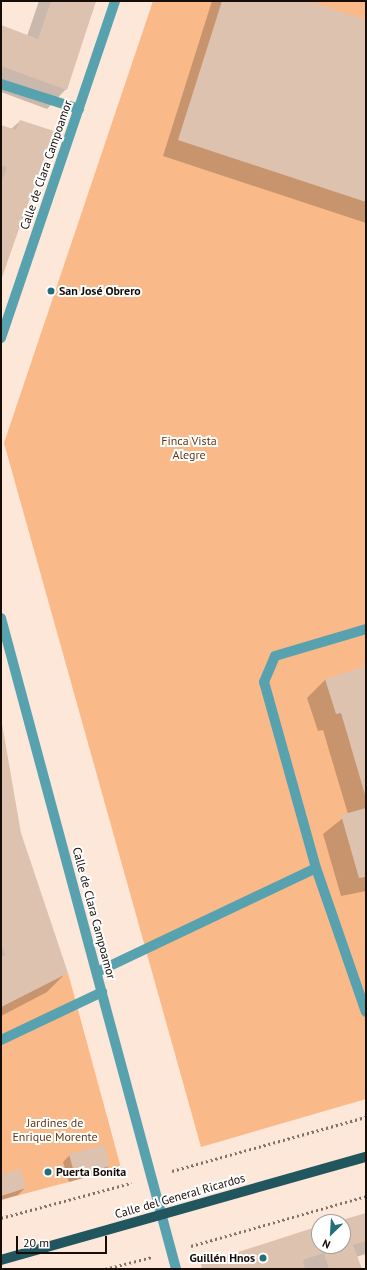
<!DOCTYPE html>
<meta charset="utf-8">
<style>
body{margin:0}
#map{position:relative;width:367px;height:1270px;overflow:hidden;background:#fde7d8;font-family:"PT Sans",sans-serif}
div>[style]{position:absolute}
.green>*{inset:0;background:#fab989}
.shadow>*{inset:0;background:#0003}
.building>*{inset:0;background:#ddc2b0}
.path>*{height:2.5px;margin-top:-1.25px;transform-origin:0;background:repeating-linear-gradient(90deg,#827369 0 2px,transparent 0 5px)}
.service>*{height:10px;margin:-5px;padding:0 5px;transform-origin:5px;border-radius:5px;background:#58a1ae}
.pedestrian>*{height:10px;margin:-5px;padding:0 5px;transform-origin:5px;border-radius:5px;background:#58a1ae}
.minor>*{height:10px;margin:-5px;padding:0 5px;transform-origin:5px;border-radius:5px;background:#58a1ae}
.primary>*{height:10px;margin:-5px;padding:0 5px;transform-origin:5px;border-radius:5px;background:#22565f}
.dots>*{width:11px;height:11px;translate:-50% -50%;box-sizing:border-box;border:2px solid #fff;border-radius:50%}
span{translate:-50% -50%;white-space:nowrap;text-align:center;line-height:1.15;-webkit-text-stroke:4px #fff;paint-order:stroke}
.street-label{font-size:12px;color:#160d07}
.poi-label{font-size:12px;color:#160d07;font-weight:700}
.left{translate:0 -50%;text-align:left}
.right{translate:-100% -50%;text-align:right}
.park-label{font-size:12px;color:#64370f}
.frame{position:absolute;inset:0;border:2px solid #160d07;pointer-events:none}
.north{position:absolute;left:311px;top:1214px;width:40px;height:40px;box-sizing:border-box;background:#fff;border:1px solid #a29e9c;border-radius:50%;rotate:205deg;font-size:11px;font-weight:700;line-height:16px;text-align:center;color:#160d07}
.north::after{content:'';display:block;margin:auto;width:14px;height:18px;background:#256d79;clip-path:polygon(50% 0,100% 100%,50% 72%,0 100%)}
.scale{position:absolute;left:16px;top:1236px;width:91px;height:18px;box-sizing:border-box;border:2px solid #160d07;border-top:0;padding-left:5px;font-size:12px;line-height:14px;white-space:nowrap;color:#160d07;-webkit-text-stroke:3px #fff;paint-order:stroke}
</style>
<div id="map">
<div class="green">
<div style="clip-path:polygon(153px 1px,366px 1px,366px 1099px,201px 1147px,4px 443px)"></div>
<div style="clip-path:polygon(68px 973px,121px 1168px,1px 1200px,1px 1007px)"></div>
</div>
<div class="shadow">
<div style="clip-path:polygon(39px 1px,96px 1px,66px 89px,47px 109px,1px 92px,1px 26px,27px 36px)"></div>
<div style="clip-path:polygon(212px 1px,304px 1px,366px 21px,366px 223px,163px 156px)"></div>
<div style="clip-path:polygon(20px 121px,52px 132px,1px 280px,1px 126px,11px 129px)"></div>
<div style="clip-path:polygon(366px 668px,366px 891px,341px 896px,323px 834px,348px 814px,323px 730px,318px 731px,307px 698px,325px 680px)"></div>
<div style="clip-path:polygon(1px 721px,20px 833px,66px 973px,47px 992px,1px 1016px)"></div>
<div style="clip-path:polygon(70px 1155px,109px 1166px,102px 1173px,69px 1182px,63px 1162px)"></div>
<div style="clip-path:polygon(1px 1176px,25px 1188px,18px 1195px,1px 1200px)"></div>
<div style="clip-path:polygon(366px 1214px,366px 1254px,356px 1257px,361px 1269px,197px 1269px,319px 1227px,319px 1246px,343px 1246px,343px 1222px,338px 1222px)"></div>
</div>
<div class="building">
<div style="clip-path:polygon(51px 1px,96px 1px,67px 90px,1px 66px,1px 25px,38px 39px)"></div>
<div style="clip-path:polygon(222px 1px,307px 1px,366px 20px,366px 202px,178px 140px)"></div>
<div style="clip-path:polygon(20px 120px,54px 131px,1px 279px,1px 183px,7px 167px,1px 165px,1px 125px,16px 130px)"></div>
<div style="clip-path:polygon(366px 666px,366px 798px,341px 713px,336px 714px,325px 679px)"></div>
<div style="clip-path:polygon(1px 718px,21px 833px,68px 973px,1px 1007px,1px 957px,5px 955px,1px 943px)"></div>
<div style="clip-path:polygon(366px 808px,366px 877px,359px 878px,341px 815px)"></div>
<div style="clip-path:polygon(104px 1145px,110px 1166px,75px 1176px,69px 1154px)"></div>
<div style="clip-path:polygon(20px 1169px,26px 1188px,1px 1196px,1px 1175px)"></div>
<div style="clip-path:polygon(366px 1213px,366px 1241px,353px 1245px,362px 1269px,329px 1269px,324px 1253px,303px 1260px,305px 1269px,202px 1269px,201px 1264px,319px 1226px,319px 1246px,343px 1246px,343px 1222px,335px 1222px)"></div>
</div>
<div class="path">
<div style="left:172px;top:1171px;width:201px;rotate:-15.6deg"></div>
<div style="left:1px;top:1218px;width:135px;rotate:-15.1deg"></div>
<div style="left:191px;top:1246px;width:182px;rotate:-15.9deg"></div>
<div style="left:105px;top:1269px;width:49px;rotate:-14.3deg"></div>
</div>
<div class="service">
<div style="left:316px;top:868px;width:193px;rotate:-105.6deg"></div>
<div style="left:264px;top:682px;width:28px;rotate:-67deg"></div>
<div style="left:275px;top:656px;width:95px;rotate:-16.5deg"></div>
<div style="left:97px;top:972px;width:242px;rotate:-25.4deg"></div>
<div style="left:316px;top:868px;width:152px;rotate:70.9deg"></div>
</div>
<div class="pedestrian">
<div style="left:1px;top:1040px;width:112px;rotate:-25.4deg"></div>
</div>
<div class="minor">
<div style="left:1px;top:84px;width:82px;rotate:17.8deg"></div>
<div style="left:1px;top:338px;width:356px;rotate:-71.3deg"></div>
<div style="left:1px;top:618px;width:674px;rotate:74.95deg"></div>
</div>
<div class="primary">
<div style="left:1px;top:1260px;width:379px;rotate:-15.8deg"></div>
</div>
<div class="dots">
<div style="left:51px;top:291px;background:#256d79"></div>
<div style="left:48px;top:1172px;background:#256d79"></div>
<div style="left:263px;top:1258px;background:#256d79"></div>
</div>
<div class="street-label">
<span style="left:46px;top:165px;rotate:-71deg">Calle de Clara Campoamor</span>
<span style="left:94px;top:913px;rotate:75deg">Calle de Clara Campoamor</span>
<span style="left:180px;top:1196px;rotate:-16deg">Calle del General Ricardos</span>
</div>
<div class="poi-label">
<span class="left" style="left:59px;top:291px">San José Obrero</span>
<span class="left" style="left:56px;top:1172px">Puerta Bonita</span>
<span class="right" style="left:255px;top:1258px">Guillén Hnos</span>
</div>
<div class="park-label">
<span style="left:189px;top:448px">Finca Vista<br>Alegre</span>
<span style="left:55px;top:1130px">Jardines de<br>Enrique Morente</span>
</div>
<div class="frame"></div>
<div class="north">N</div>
<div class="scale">20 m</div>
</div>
